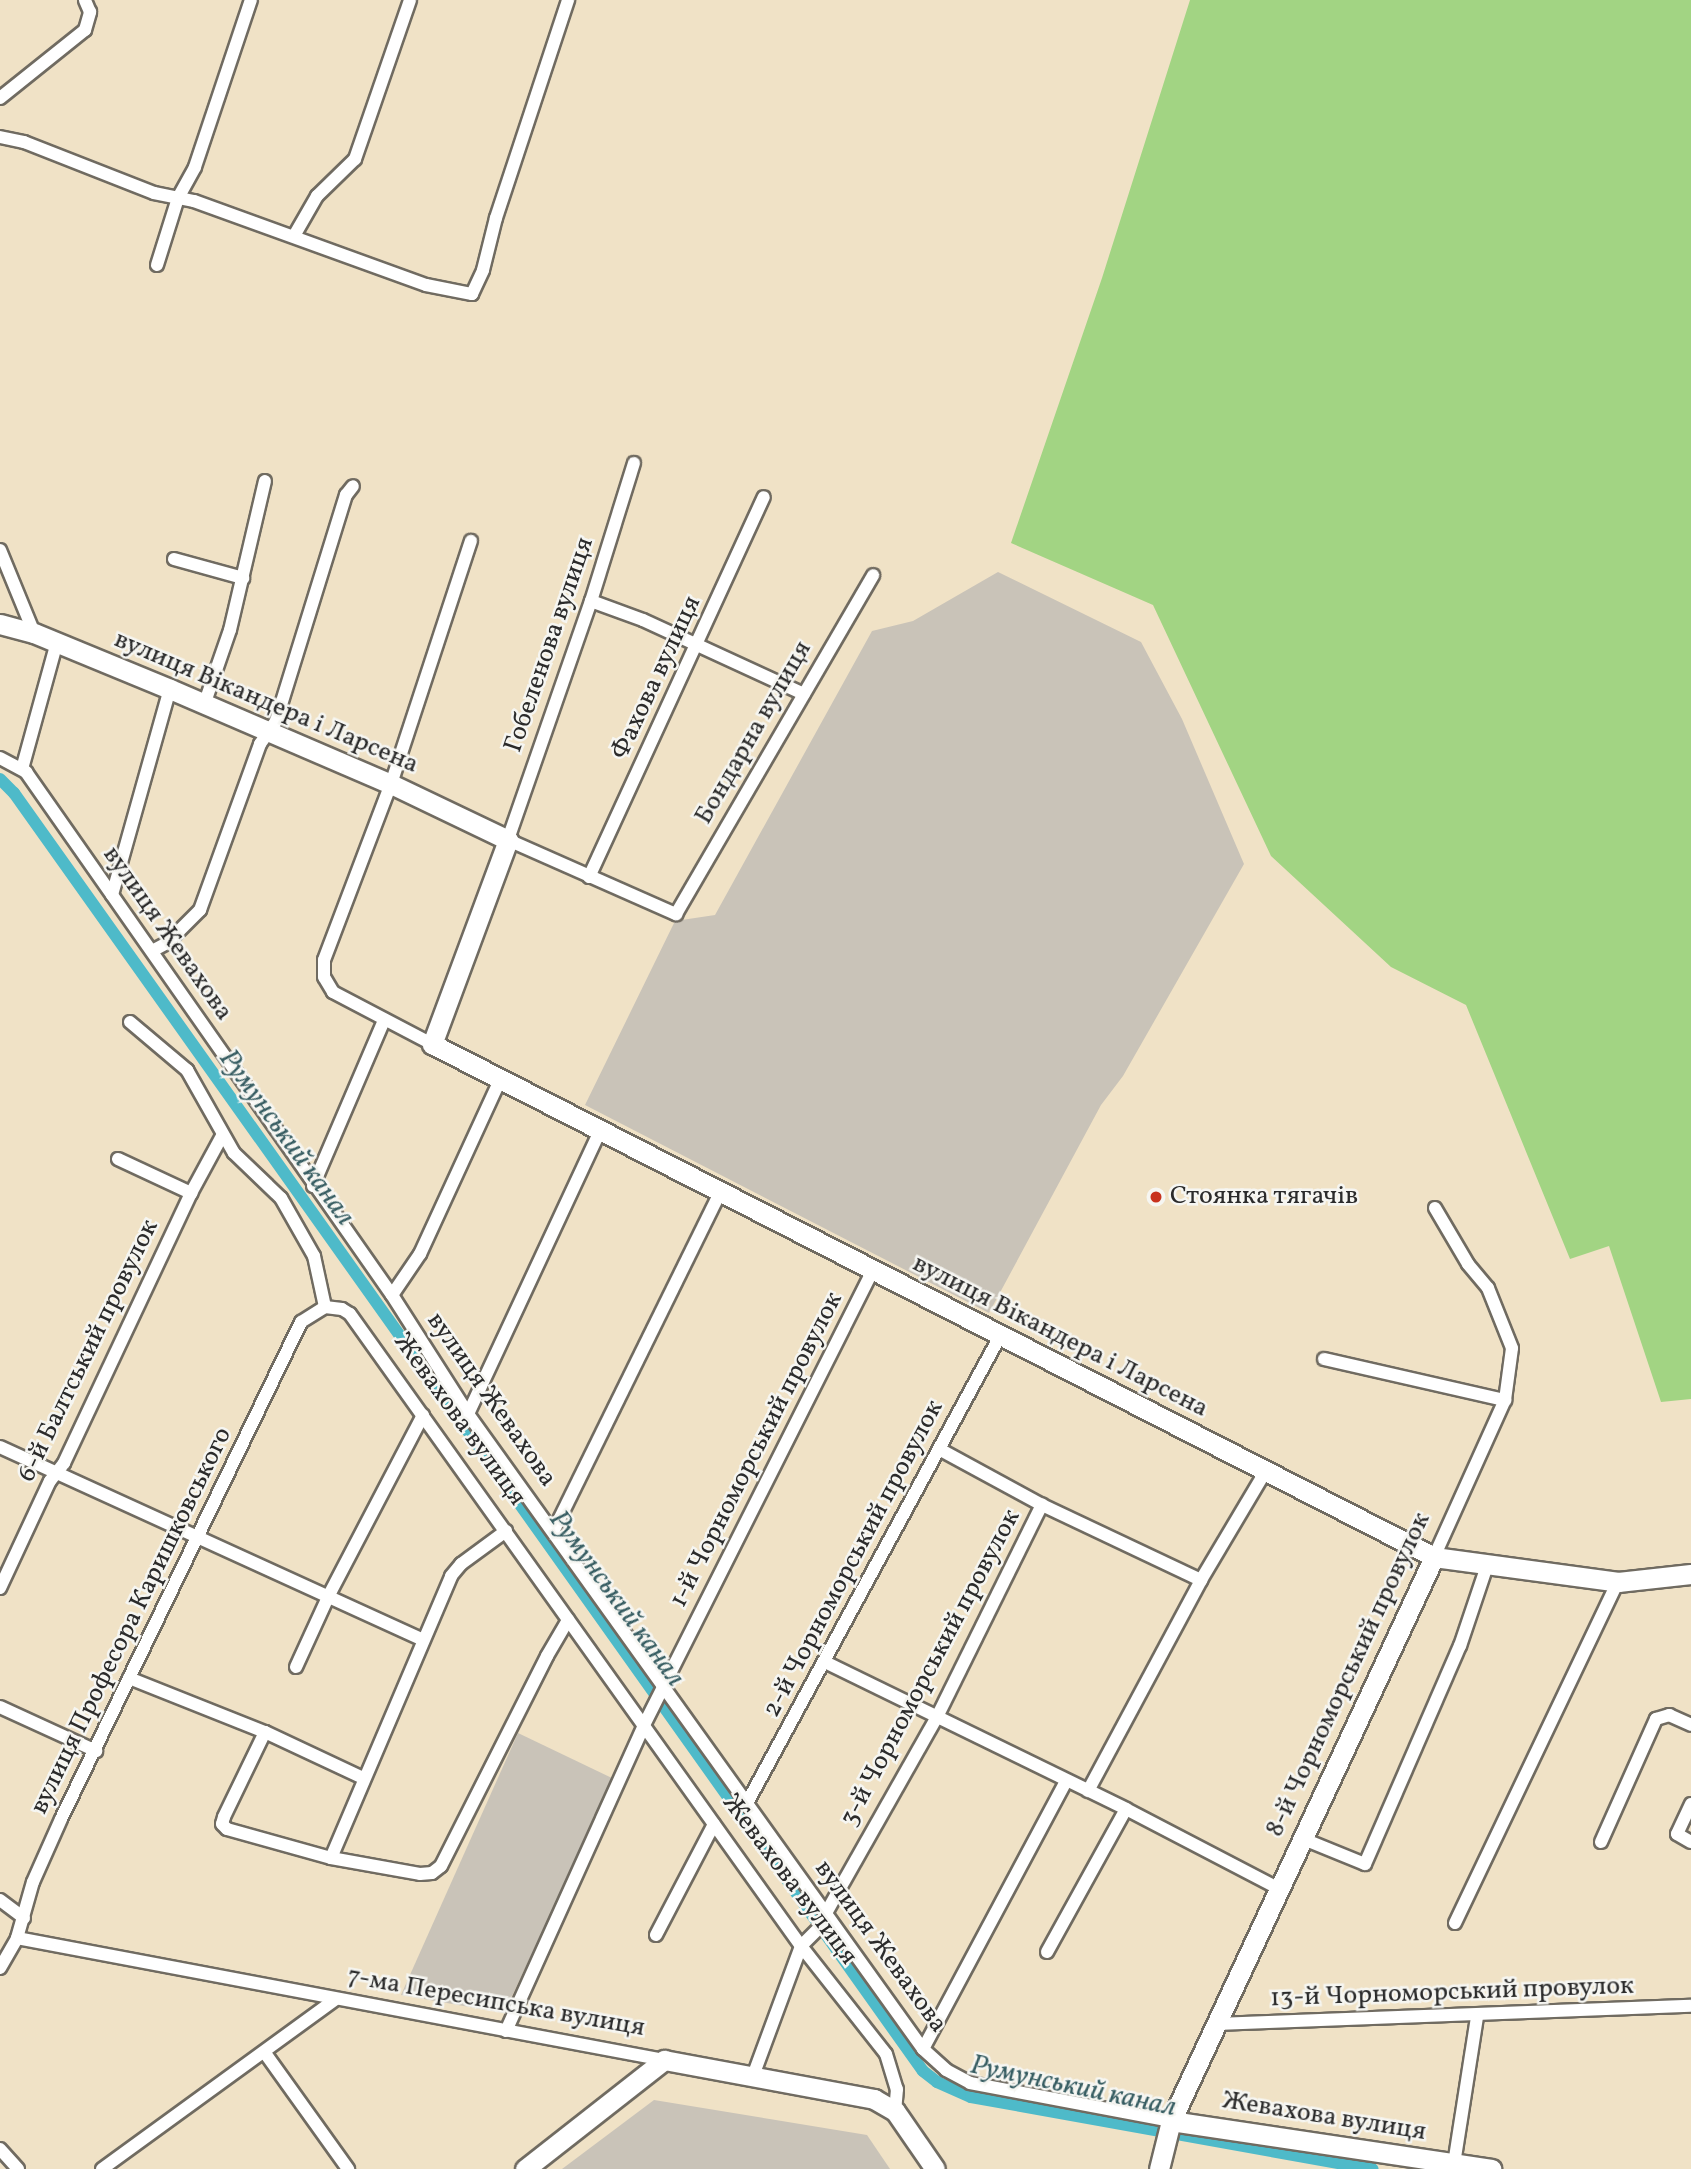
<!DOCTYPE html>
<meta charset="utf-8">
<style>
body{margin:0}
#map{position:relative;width:1691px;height:2169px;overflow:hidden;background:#f0e2c6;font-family:Vollkorn,serif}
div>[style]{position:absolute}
.industrial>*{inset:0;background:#c9c3b8}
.green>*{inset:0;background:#a2d483}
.canal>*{height:12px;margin:-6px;padding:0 6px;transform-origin:6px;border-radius:6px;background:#4ebac9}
.roads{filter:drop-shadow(2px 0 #706b61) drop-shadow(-2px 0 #706b61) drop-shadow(0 2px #706b61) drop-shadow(0 -2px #706b61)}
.street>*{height:12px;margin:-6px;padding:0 6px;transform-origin:6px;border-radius:6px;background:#fff}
.secondary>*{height:19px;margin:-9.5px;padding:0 9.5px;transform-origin:9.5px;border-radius:9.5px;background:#fff}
.dots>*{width:19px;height:19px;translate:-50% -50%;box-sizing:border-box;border:4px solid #f6f6f2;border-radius:50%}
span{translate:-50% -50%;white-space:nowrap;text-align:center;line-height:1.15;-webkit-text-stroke:5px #f6f6f2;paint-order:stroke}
.street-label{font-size:26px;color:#2b2b2b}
.poi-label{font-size:26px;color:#2b2b2b}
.left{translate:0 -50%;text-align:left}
.water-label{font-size:28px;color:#375d62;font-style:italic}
</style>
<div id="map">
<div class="industrial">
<div style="clip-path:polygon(998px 572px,1141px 642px,1182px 719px,1244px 864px,1123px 1076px,1101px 1105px,989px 1313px,585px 1105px,675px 921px,715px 915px,872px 631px,913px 621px)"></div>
<div style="clip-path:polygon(518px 1733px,614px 1779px,504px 2013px,401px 1995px)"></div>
<div style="clip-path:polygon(654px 2100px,867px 2135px,890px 2169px,562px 2169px)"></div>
</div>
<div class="green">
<div style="clip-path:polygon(1190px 0,1691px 0,1691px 1399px,1661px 1402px,1609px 1246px,1570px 1259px,1466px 1005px,1391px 967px,1271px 856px,1153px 605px,1011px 543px,1102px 278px)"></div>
</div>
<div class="canal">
<div style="left:0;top:779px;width:20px;rotate:45deg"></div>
<div style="left:14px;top:793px;width:1568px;rotate:54.58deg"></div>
<div style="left:923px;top:2071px;width:18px;rotate:38deg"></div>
<div style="left:937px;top:2082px;width:37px;rotate:24deg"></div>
<div style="left:971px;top:2097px;width:408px;rotate:10.2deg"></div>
</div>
<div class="roads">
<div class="street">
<div style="left:0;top:98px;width:109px;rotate:-38.7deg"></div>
<div style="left:85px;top:30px;width:19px;rotate:-74deg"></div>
<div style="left:90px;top:12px;width:13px;rotate:-113deg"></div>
<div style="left:0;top:137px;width:25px;rotate:12deg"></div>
<div style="left:24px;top:142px;width:140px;rotate:21.4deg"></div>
<div style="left:154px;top:193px;width:41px;rotate:11.3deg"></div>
<div style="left:194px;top:201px;width:247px;rotate:19.9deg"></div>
<div style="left:426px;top:285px;width:47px;rotate:11.1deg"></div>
<div style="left:472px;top:294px;width:26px;rotate:-65deg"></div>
<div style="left:483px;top:270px;width:54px;rotate:-76deg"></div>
<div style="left:496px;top:218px;width:230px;rotate:-71.7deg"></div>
<div style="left:294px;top:236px;width:46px;rotate:-60.1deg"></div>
<div style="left:317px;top:196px;width:53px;rotate:-44.2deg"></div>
<div style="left:355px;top:159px;width:168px;rotate:-70.9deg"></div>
<div style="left:157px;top:265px;width:70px;rotate:-72.6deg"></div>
<div style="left:178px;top:198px;width:35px;rotate:-61deg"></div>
<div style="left:195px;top:167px;width:176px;rotate:-71.5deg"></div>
<div style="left:634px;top:463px;width:145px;rotate:107.3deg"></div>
<div style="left:591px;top:601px;width:253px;rotate:109.2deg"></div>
<div style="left:508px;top:840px;width:184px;rotate:23.8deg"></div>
<div style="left:676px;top:914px;width:392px;rotate:-59.8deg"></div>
<div style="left:0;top:550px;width:90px;rotate:67.7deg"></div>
<div style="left:174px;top:559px;width:72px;rotate:15.4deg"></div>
<div style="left:591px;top:601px;width:55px;rotate:20.1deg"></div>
<div style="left:643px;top:620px;width:177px;rotate:24.7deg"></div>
<div style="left:204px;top:705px;width:79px;rotate:-70.9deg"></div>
<div style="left:230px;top:630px;width:153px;rotate:-76.8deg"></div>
<div style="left:0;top:758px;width:30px;rotate:28deg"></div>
<div style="left:26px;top:772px;width:638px;rotate:55.02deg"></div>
<div style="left:392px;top:1295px;width:141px;rotate:57.4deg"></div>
<div style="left:468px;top:1414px;width:781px;rotate:54.38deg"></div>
<div style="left:923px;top:2049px;width:31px;rotate:42deg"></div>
<div style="left:946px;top:2070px;width:27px;rotate:28deg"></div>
<div style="left:970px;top:2083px;width:205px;rotate:10.7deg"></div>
<div style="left:22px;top:769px;width:132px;rotate:-74.6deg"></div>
<div style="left:589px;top:877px;width:418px;rotate:-65.3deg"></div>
<div style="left:112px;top:895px;width:214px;rotate:-74.3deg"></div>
<div style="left:152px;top:951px;width:17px;rotate:-28deg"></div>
<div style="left:167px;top:943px;width:47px;rotate:-45deg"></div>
<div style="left:200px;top:910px;width:177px;rotate:-70.1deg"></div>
<div style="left:260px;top:744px;width:28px;rotate:-55deg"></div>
<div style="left:276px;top:721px;width:237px;rotate:-72.8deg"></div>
<div style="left:346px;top:495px;width:11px;rotate:-52deg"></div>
<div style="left:130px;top:1022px;width:75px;rotate:40.1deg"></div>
<div style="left:187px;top:1070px;width:95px;rotate:60.5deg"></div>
<div style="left:234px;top:1153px;width:65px;rotate:43.8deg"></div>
<div style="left:281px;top:1198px;width:67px;rotate:60.4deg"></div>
<div style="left:314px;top:1256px;width:52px;rotate:77.8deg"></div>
<div style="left:432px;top:1044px;width:112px;rotate:-152.3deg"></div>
<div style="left:333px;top:992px;width:17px;rotate:-121deg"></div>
<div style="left:324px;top:977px;width:17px;rotate:-90deg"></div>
<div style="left:324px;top:960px;width:188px;rotate:-69.2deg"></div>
<div style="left:391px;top:784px;width:256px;rotate:-71.8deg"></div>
<div style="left:118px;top:1159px;width:81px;rotate:25deg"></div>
<div style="left:313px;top:1186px;width:181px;rotate:-66.8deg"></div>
<div style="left:392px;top:1295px;width:50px;rotate:-55.7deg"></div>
<div style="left:420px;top:1254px;width:194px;rotate:-65.3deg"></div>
<div style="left:1324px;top:1359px;width:186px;rotate:12.8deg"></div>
<div style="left:468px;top:1414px;width:315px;rotate:-65deg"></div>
<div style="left:0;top:1447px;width:464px;rotate:24.5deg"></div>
<div style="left:939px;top:1449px;width:117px;rotate:28.5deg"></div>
<div style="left:1042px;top:1505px;width:176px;rotate:25.3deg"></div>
<div style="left:554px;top:1530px;width:377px;rotate:-63.8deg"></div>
<div style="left:1434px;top:1557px;width:172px;rotate:-65.7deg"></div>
<div style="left:1505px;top:1400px;width:52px;rotate:-82.3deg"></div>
<div style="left:1512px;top:1348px;width:65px;rotate:-111.8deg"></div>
<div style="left:1488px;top:1288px;width:31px;rotate:-130deg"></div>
<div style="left:1468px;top:1264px;width:65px;rotate:-120.5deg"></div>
<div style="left:0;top:1588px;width:118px;rotate:-65deg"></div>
<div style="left:50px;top:1481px;width:23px;rotate:-52deg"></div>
<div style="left:64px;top:1463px;width:298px;rotate:-64.8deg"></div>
<div style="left:191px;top:1193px;width:65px;rotate:-61.5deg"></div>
<div style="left:825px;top:1662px;width:335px;rotate:26deg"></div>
<div style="left:1126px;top:1809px;width:171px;rotate:27.5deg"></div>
<div style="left:296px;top:1667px;width:79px;rotate:-65.4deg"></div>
<div style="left:329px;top:1595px;width:203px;rotate:-62.4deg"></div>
<div style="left:129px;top:1678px;width:146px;rotate:21.7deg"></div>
<div style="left:265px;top:1732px;width:108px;rotate:25.1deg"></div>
<div style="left:0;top:1707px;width:106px;rotate:24.6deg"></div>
<div style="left:265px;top:1732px;width:94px;rotate:115.8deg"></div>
<div style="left:224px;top:1817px;width:7px;rotate:106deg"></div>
<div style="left:222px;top:1824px;width:7px;rotate:45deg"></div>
<div style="left:227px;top:1829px;width:108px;rotate:15.6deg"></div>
<div style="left:331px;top:1858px;width:90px;rotate:10.2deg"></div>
<div style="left:420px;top:1874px;width:12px;rotate:-5deg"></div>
<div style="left:432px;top:1873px;width:11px;rotate:-38deg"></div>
<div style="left:441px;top:1866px;width:235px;rotate:-63.2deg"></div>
<div style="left:547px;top:1656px;width:42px;rotate:-59.7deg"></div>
<div style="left:1088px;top:1791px;width:239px;rotate:-61.8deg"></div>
<div style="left:1201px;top:1580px;width:126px;rotate:-59.3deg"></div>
<div style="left:747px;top:1803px;width:531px;rotate:-61.55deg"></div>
<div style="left:1691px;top:1804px;width:33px;rotate:115deg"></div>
<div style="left:1677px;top:1834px;width:16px;rotate:30deg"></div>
<div style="left:1301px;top:1838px;width:69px;rotate:22.1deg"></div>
<div style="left:1365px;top:1864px;width:238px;rotate:-66.5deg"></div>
<div style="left:1460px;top:1646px;width:84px;rotate:-71.4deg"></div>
<div style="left:1601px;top:1842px;width:135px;rotate:-65.9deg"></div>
<div style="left:1656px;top:1719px;width:14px;rotate:-17deg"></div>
<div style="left:1669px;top:1715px;width:24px;rotate:24deg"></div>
<div style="left:331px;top:1858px;width:306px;rotate:-66.9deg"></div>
<div style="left:451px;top:1576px;width:16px;rotate:-50deg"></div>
<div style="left:461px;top:1564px;width:56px;rotate:-36.3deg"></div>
<div style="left:0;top:1900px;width:30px;rotate:37deg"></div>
<div style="left:1455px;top:1923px;width:378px;rotate:-64.5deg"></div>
<div style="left:656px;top:1935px;width:125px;rotate:-62.4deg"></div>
<div style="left:17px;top:1938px;width:658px;rotate:10.68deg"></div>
<div style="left:1047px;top:1952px;width:163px;rotate:-61.1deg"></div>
<div style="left:0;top:1968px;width:34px;rotate:-60deg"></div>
<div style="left:17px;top:1938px;width:58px;rotate:-74.1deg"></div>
<div style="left:33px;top:1882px;width:69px;rotate:-66deg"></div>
<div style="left:61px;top:1819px;width:552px;rotate:-64.22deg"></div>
<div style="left:301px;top:1322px;width:28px;rotate:-32deg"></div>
<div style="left:325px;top:1307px;width:17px;rotate:7deg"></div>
<div style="left:342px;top:1309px;width:9px;rotate:32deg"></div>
<div style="left:350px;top:1314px;width:776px;rotate:54.49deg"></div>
<div style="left:801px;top:1946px;width:137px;rotate:51.8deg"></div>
<div style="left:886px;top:2054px;width:37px;rotate:73deg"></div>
<div style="left:897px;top:2089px;width:22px;rotate:95deg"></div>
<div style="left:1216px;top:2024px;width:475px;rotate:-2.2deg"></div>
<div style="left:506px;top:2031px;width:333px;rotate:-65.7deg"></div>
<div style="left:643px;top:1727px;width:512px;rotate:-63.28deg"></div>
<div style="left:923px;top:2049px;width:304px;rotate:-61.9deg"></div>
<div style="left:265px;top:2053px;width:143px;rotate:54.4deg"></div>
<div style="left:753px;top:2076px;width:139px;rotate:-69.7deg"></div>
<div style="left:801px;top:1946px;width:34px;rotate:-45deg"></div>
<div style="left:825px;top:1922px;width:9px;rotate:-84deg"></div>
<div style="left:826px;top:1913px;width:225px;rotate:-60.5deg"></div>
<div style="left:937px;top:1717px;width:237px;rotate:-63.7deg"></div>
<div style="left:0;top:2149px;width:27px;rotate:48deg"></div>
<div style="left:1454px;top:2164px;width:149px;rotate:-81.1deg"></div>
<div style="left:102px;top:2169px;width:288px;rotate:-36deg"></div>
</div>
<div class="secondary">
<div style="left:0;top:624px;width:35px;rotate:15deg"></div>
<div style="left:34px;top:633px;width:147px;rotate:22.4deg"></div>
<div style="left:170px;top:689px;width:241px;rotate:23.3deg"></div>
<div style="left:391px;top:784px;width:130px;rotate:25.6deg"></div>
<div style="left:508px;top:840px;width:218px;rotate:110.4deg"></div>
<div style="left:432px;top:1044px;width:1126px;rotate:27.11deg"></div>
<div style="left:1434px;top:1557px;width:186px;rotate:7.7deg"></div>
<div style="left:1618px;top:1582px;width:73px;rotate:-6.3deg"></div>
<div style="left:1171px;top:2121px;width:324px;rotate:8.5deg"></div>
<div style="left:525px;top:2169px;width:177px;rotate:-38.1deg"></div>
<div style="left:664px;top:2060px;width:214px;rotate:10.5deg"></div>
<div style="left:874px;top:2099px;width:24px;rotate:30deg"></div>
<div style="left:895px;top:2111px;width:70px;rotate:55.4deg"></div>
<div style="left:1159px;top:2169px;width:49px;rotate:-76deg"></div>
<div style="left:1171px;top:2121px;width:622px;rotate:-65deg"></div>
</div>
</div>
<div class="dots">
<div style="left:1156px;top:1197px;background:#c8321e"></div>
</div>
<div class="street-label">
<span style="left:550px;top:645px;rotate:-71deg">Гобеленова вулиця</span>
<span style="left:657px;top:678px;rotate:-65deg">Фахова вулиця</span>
<span style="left:266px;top:703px;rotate:23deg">вулиця Вікандера і Ларсена</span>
<span style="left:754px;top:733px;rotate:-60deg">Бондарна вулиця</span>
<span style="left:167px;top:934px;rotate:55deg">вулиця Жевахова</span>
<span style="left:1060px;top:1337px;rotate:27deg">вулиця Вікандера і Ларсена</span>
<span style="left:89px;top:1351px;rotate:-64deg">6-й Балтський провулок</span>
<span style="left:491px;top:1400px;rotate:55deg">вулиця Жевахова</span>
<span style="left:459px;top:1420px;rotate:54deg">Жевахова вулиця</span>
<span style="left:757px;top:1450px;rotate:-63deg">1-й Чорноморський провулок</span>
<span style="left:854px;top:1559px;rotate:-62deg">2-й Чорноморський провулок</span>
<span style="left:132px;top:1621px;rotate:-64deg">вулиця Професора Каришковського</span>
<span style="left:931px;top:1668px;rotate:-62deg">3-й Чорноморський провулок</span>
<span style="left:1349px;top:1675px;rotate:-65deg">8-й Чорноморський провулок</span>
<span style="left:789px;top:1880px;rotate:53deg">Жевахова вулиця</span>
<span style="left:880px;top:1947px;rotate:54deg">вулиця Жевахова</span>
<span style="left:1452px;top:1993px;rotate:-2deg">13-й Чорноморський провулок</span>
<span style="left:496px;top:2003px;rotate:10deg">7-ма Пересипська вулиця</span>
<span style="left:1324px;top:2117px;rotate:9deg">Жевахова вулиця</span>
</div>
<div class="poi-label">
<span class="left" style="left:1170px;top:1197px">Стоянка тягачів</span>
</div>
<div class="water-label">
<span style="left:286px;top:1138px;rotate:54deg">Румунський канал</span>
<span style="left:616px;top:1599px;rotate:54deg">Румунський канал</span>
<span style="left:1073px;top:2087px;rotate:12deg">Румунський канал</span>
</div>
</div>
